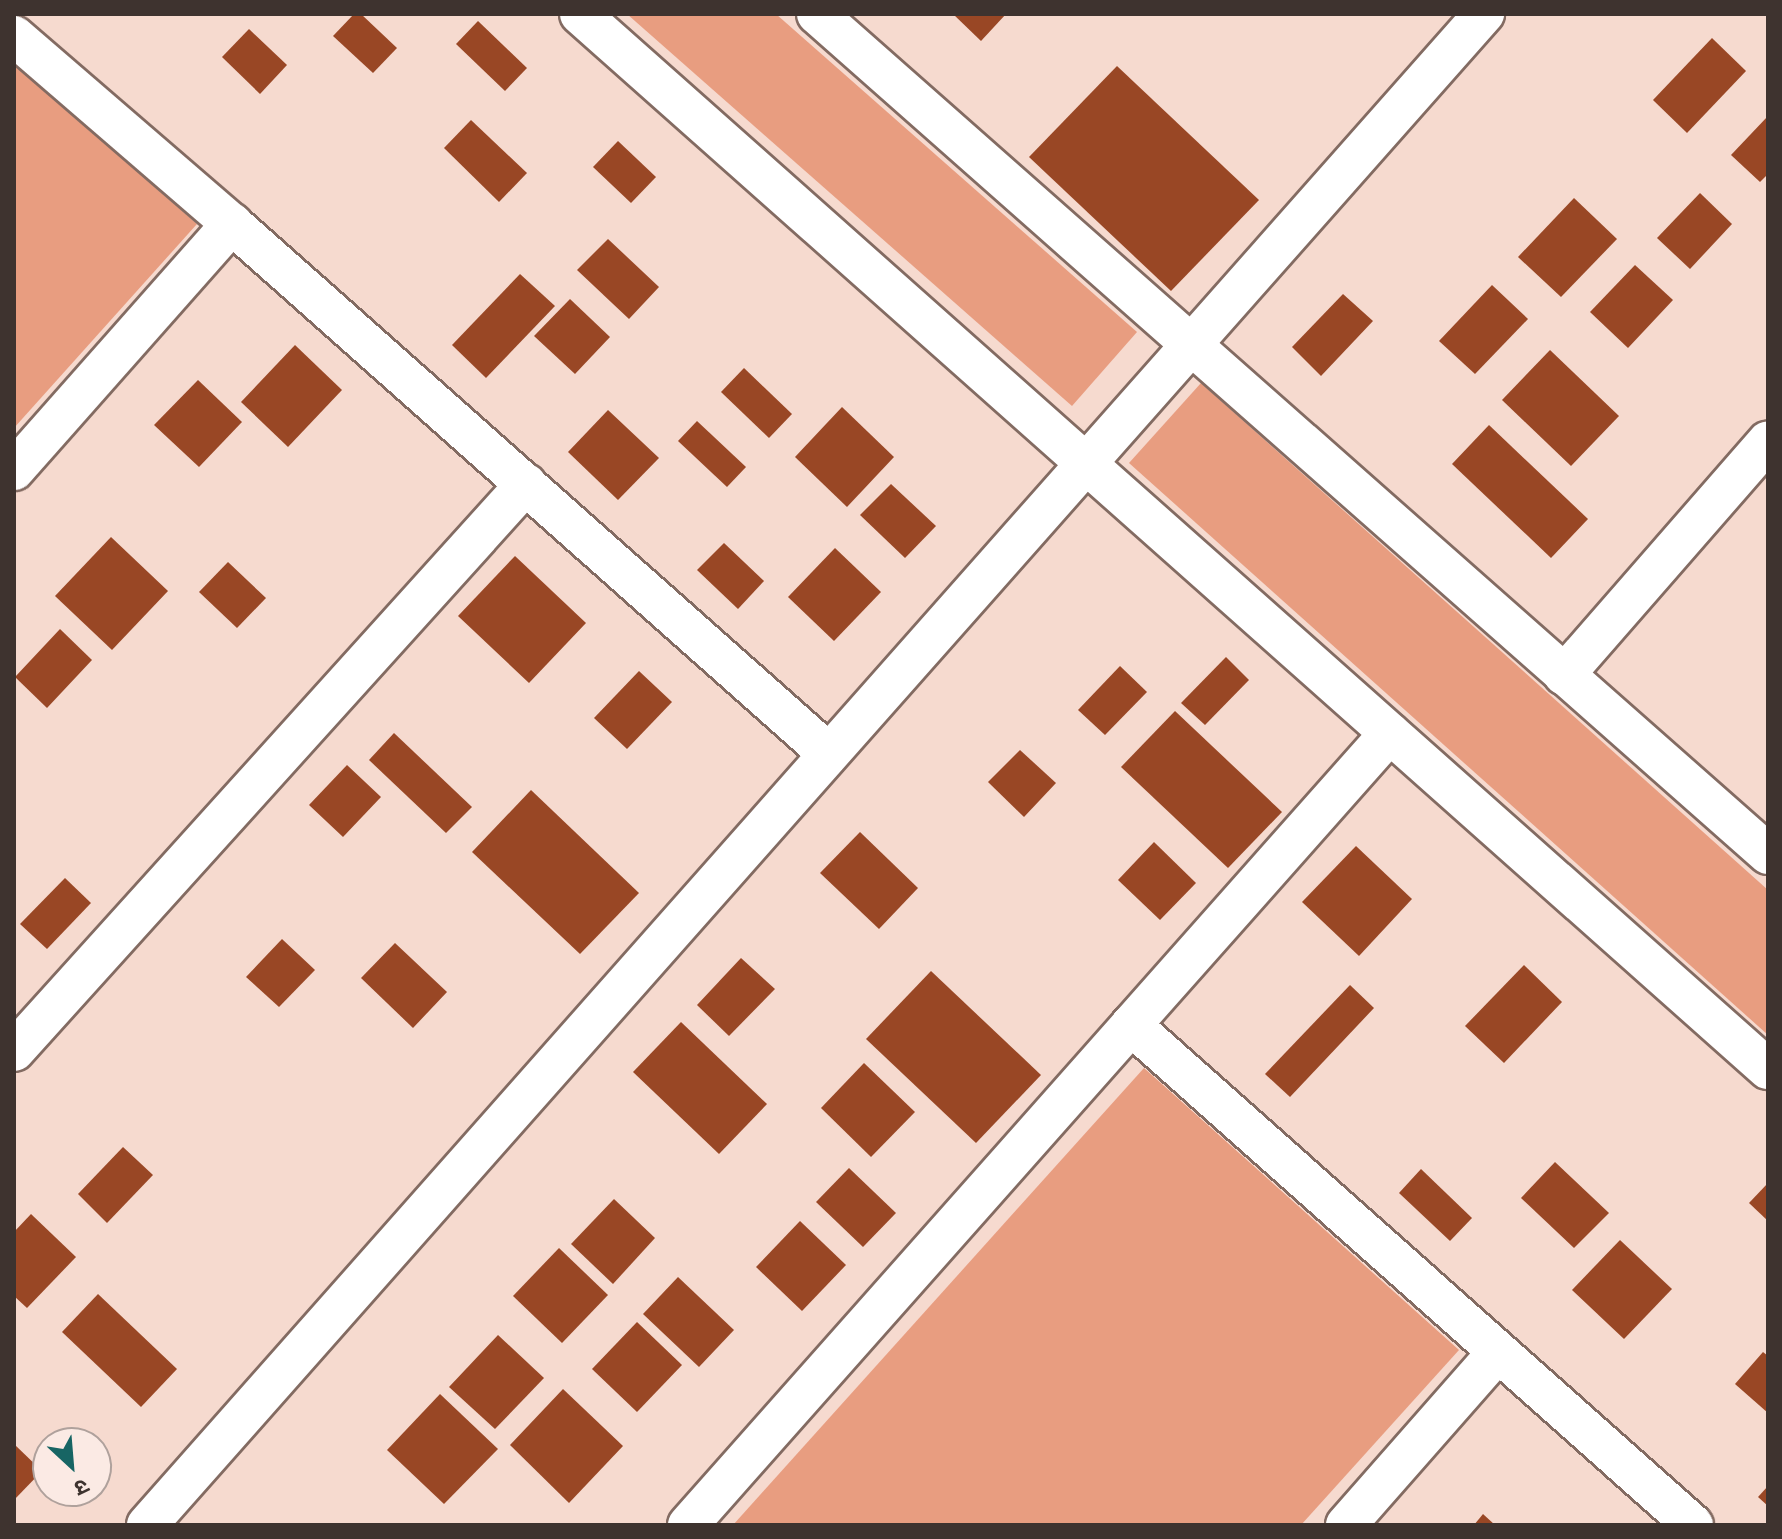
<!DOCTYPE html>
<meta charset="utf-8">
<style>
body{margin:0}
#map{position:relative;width:1782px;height:1539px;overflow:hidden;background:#f6dacf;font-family:"Alegreya Sans","Noto Sans Devanagari",sans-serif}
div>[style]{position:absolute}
.green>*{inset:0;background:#e89d80}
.building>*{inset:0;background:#994725}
.roads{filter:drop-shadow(2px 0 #836b62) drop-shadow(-2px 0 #836b62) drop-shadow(0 2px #836b62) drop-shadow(0 -2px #836b62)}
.minor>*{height:40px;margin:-20px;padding:0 20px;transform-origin:20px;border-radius:20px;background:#fff}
span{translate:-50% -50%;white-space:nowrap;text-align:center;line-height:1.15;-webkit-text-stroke:8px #fbeae4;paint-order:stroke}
.frame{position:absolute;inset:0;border:16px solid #3e332f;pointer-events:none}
.north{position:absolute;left:32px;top:1427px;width:80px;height:80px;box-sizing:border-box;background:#fbeae4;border:2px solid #afa19c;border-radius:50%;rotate:154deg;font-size:22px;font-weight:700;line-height:32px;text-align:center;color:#3e332f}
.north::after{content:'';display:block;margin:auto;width:28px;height:36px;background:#176564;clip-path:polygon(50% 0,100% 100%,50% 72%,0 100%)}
</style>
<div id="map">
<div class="green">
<div style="clip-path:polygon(627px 14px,776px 14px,1137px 332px,1072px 406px)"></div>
<div style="clip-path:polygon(14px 62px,197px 224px,14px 428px)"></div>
<div style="clip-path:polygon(1201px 383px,1768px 890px,1768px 1035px,1129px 463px)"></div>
<div style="clip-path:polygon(1144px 1068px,1459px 1350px,1301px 1525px,733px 1525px)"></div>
</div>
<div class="building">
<div style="clip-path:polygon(354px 14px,361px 14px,397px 48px,373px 73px,333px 36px)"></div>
<div style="clip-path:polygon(953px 14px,1006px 14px,981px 41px)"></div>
<div style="clip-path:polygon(478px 21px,527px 68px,505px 91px,456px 44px)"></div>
<div style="clip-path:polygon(249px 29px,287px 65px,260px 94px,222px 57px)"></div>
<div style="clip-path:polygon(1712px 38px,1746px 71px,1687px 133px,1653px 100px)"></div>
<div style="clip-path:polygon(1117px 66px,1259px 200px,1171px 291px,1029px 157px)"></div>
<div style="clip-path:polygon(1768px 116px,1768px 174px,1760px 182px,1731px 155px)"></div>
<div style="clip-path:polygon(471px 120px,527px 173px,499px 202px,444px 148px)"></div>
<div style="clip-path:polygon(618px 141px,656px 177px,631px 203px,593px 167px)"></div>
<div style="clip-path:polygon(1700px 193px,1732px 224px,1690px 269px,1657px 238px)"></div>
<div style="clip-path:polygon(1574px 198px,1617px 239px,1561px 297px,1518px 257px)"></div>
<div style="clip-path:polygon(608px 239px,659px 287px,629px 319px,577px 270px)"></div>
<div style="clip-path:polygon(1635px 265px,1673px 300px,1628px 348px,1590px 312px)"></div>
<div style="clip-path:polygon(520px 274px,555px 306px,486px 378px,452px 345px)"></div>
<div style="clip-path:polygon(1492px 285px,1528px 319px,1475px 374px,1439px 341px)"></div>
<div style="clip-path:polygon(1343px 294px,1373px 321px,1321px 376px,1292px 347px)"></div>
<div style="clip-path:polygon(570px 299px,610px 337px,575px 374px,534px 336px)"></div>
<div style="clip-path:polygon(295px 345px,342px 390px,288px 447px,241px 402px)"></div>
<div style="clip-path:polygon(1550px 350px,1619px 416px,1571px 466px,1502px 400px)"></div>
<div style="clip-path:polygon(744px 368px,792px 414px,769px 438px,721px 392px)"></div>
<div style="clip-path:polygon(198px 380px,242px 422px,199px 467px,154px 425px)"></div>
<div style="clip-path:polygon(842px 407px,894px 457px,847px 507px,795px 457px)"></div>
<div style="clip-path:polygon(608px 410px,659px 458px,618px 500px,568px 452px)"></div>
<div style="clip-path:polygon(697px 421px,746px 467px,727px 487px,678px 441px)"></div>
<div style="clip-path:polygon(1489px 425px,1588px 519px,1551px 558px,1452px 464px)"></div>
<div style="clip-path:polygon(891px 484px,936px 526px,905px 558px,860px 515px)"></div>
<div style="clip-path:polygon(111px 537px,168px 591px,112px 650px,55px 596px)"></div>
<div style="clip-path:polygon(724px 543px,764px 581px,738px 609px,697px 570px)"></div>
<div style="clip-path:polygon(835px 548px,881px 592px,834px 641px,788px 597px)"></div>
<div style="clip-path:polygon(515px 556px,586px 623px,529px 683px,458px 616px)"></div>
<div style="clip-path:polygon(228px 562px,266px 598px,237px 628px,199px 592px)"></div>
<div style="clip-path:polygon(60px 629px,92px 660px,47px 708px,15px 677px)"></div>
<div style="clip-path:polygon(1226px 657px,1249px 680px,1205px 725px,1181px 703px)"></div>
<div style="clip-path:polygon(1120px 666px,1147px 692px,1105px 735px,1078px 710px)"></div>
<div style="clip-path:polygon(639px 671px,672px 702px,627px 749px,594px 718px)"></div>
<div style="clip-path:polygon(1175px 711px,1282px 812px,1228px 868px,1121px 767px)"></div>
<div style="clip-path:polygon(394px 733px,472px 807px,446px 833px,369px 760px)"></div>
<div style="clip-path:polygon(1020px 750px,1056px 783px,1024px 817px,988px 782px)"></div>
<div style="clip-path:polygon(347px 765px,381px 797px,343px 837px,309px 805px)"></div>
<div style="clip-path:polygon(531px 790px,639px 893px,580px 954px,472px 852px)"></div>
<div style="clip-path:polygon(860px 832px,918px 888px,879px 929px,820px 873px)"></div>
<div style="clip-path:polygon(1154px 842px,1196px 883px,1160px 920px,1118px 880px)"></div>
<div style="clip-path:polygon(1356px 846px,1412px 899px,1359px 956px,1302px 902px)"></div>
<div style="clip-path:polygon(65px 878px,91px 903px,47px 949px,20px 924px)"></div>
<div style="clip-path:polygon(282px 939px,315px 970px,279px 1007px,246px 977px)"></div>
<div style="clip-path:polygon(395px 943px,447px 992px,413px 1028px,361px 978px)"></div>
<div style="clip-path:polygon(741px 958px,775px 989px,729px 1036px,697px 1005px)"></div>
<div style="clip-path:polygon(1524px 965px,1562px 1002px,1504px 1063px,1465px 1026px)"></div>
<div style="clip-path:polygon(931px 971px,1041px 1075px,976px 1143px,866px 1039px)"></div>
<div style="clip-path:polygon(1350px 985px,1374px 1008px,1290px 1097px,1265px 1074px)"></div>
<div style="clip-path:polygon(681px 1022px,767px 1104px,719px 1154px,633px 1072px)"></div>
<div style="clip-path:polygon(864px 1063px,915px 1112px,871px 1157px,821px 1108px)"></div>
<div style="clip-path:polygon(123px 1147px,153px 1175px,107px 1223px,78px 1194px)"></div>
<div style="clip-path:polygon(1555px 1162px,1609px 1213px,1574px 1248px,1521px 1198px)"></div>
<div style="clip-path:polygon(849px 1168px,896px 1213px,863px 1247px,816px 1202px)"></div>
<div style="clip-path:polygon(1421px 1169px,1472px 1218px,1450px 1241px,1399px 1193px)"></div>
<div style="clip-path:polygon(1768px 1183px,1768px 1221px,1749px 1203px)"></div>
<div style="clip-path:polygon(614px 1199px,655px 1238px,613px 1284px,571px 1244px)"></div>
<div style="clip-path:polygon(31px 1214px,76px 1257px,27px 1308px,14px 1296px,14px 1232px)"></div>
<div style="clip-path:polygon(800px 1221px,846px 1265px,802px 1311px,756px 1267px)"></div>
<div style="clip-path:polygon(1620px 1240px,1672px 1289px,1624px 1339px,1572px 1290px)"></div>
<div style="clip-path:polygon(559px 1248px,608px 1295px,562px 1343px,513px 1296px)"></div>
<div style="clip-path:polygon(678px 1277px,734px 1330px,699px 1367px,643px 1314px)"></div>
<div style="clip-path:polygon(98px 1294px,177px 1369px,141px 1407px,62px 1332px)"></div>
<div style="clip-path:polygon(637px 1322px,682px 1365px,637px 1412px,592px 1369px)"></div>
<div style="clip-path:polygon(498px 1335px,544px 1378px,495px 1429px,449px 1387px)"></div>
<div style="clip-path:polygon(1763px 1352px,1768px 1356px,1768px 1413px,1735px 1384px)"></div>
<div style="clip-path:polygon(563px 1389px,623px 1446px,569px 1503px,510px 1445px)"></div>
<div style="clip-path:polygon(440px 1394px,498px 1449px,444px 1504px,387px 1450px)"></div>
<div style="clip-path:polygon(14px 1444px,42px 1471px,14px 1500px)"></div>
<div style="clip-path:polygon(1768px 1486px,1768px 1506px,1758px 1497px)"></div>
<div style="clip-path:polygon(1483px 1514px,1495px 1525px,1474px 1525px)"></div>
</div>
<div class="roads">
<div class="minor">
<div style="left:580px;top:14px;width:1589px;rotate:41.61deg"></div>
<div style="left:817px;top:14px;width:1269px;rotate:41.45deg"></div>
<div style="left:14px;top:36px;width:288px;rotate:40.8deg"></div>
<div style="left:232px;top:224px;width:798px;rotate:41.6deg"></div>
<div style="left:14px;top:470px;width:329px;rotate:-48.5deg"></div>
<div style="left:1564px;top:675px;width:310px;rotate:-48.9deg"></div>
<div style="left:1131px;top:1025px;width:752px;rotate:41.66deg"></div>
<div style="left:14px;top:1051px;width:764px;rotate:-47.92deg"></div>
<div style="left:147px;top:1525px;width:2018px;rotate:-48.5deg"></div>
<div style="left:688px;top:1525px;width:1058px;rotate:-48.45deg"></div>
<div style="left:1346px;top:1525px;width:230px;rotate:-48.7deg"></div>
</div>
</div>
<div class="frame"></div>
<div class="north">उ</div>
</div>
